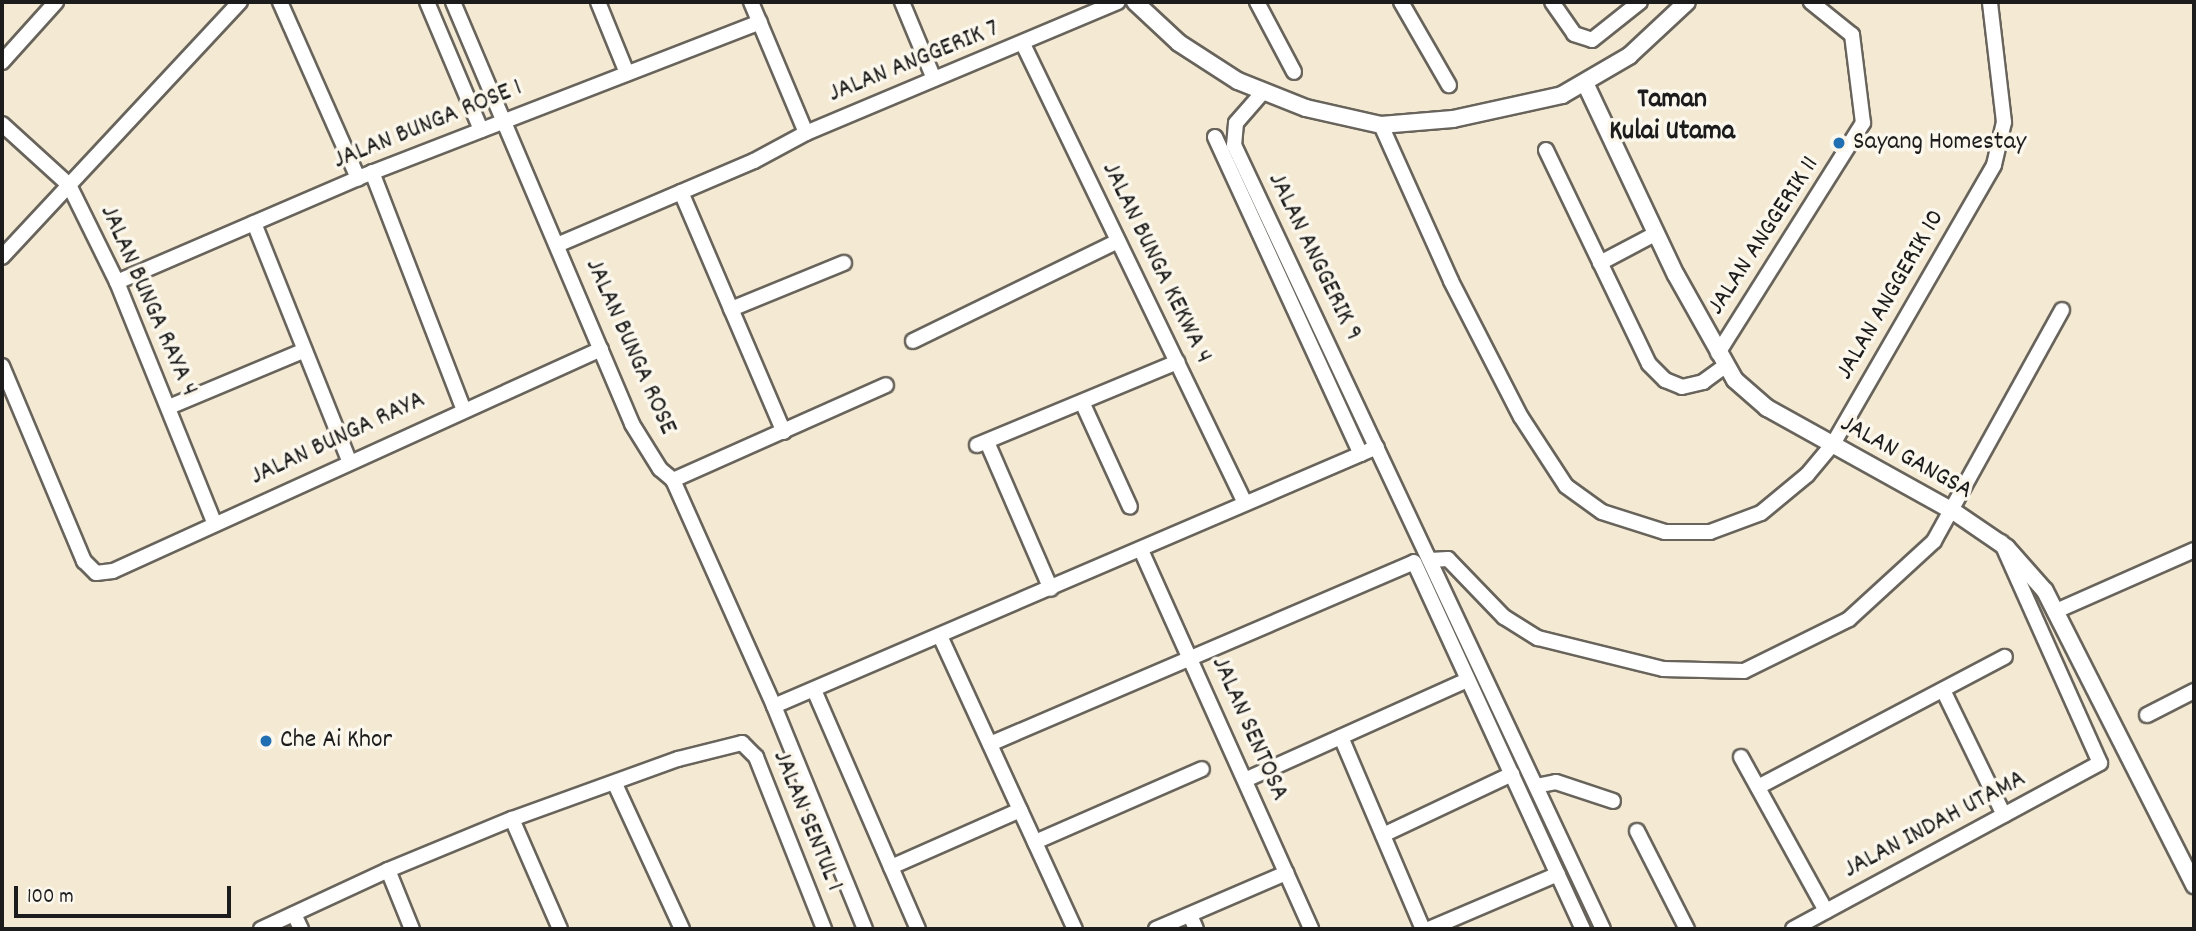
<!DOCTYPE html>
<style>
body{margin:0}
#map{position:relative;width:2196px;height:931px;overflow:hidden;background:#f4e9d2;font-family:Dekko,sans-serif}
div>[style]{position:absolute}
.roads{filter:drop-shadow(2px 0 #68645c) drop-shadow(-2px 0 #68645c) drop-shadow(0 2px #68645c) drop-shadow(0 -2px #68645c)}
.minor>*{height:14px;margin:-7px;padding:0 7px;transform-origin:7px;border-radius:7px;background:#fff}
.tertiary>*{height:16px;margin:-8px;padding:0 8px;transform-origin:8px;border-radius:8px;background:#fff}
.dots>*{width:19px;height:19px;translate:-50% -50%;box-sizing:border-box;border:4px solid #fbf7ec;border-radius:50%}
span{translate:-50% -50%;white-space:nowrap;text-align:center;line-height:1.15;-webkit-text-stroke:7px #fbf7ec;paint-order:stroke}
.street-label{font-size:26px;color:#1c1c1c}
.poi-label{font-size:26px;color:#1c1c1c}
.left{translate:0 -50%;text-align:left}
.neighbourhood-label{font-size:28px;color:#1c1c1c;font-weight:700}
.frame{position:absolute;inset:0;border:4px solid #1c1c1c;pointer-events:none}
.scale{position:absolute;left:14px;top:886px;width:217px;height:32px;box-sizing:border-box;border:4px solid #1c1c1c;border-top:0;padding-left:9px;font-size:21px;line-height:24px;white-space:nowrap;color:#1c1c1c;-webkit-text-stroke:5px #fbf7ec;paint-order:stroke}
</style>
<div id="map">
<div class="roads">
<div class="minor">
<div style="left:280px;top:2px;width:193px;rotate:66.1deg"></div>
<div style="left:427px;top:2px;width:139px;rotate:67.1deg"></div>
<div style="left:453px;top:2px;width:458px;rotate:67deg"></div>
<div style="left:632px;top:424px;width:53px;rotate:58.1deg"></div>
<div style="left:660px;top:469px;width:17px;rotate:40deg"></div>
<div style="left:673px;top:480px;width:248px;rotate:65.9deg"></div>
<div style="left:774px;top:706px;width:241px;rotate:67.8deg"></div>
<div style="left:598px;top:2px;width:77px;rotate:67.8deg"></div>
<div style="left:751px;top:2px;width:142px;rotate:67.2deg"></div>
<div style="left:902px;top:2px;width:83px;rotate:67.4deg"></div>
<div style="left:1257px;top:2px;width:79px;rotate:62.1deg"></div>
<div style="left:1401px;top:2px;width:96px;rotate:60deg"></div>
<div style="left:1552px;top:2px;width:39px;rotate:55deg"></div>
<div style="left:1574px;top:34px;width:19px;rotate:18deg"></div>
<div style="left:1592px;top:40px;width:61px;rotate:-38.4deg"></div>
<div style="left:1023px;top:44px;width:510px;rotate:64.19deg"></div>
<div style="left:2px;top:62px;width:81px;rotate:-48deg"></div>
<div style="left:1263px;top:92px;width:41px;rotate:131.1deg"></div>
<div style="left:1236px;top:123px;width:22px;rotate:95deg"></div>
<div style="left:1234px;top:145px;width:866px;rotate:64.8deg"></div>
<div style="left:2px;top:124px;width:91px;rotate:42.3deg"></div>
<div style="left:69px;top:185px;width:108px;rotate:63.7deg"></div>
<div style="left:117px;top:282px;width:259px;rotate:68deg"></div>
<div style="left:1381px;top:125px;width:171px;rotate:65.8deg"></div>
<div style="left:1451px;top:281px;width:153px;rotate:62.8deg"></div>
<div style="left:1521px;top:417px;width:82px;rotate:56.9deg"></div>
<div style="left:1566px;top:486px;width:44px;rotate:35.8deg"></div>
<div style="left:1602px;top:512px;width:66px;rotate:17.6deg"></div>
<div style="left:1665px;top:532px;width:45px"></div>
<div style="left:1710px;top:532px;width:54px;rotate:-20.4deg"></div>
<div style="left:1761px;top:513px;width:60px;rotate:-39.6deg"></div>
<div style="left:1807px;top:475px;width:40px;rotate:-50deg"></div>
<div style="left:1833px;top:444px;width:322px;rotate:-60deg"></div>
<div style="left:1994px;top:165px;width:44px;rotate:-76.9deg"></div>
<div style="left:2004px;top:122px;width:121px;rotate:-96.7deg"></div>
<div style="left:1215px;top:137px;width:349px;rotate:65.3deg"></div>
<div style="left:1546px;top:150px;width:237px;rotate:64.3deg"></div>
<div style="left:1649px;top:364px;width:23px;rotate:45deg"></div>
<div style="left:1665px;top:380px;width:18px;rotate:22deg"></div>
<div style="left:1682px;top:387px;width:22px;rotate:-13deg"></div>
<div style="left:1703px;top:382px;width:29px;rotate:-36deg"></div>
<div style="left:372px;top:172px;width:253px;rotate:68.9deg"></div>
<div style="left:681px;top:192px;width:261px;rotate:66.8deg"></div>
<div style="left:254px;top:223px;width:255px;rotate:68.2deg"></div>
<div style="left:557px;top:245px;width:214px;rotate:-23.1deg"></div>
<div style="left:754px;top:161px;width:59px;rotate:-28.3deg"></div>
<div style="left:806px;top:133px;width:338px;rotate:-22.8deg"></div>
<div style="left:2px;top:257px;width:349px;rotate:-47deg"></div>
<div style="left:1600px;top:263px;width:64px;rotate:-27.8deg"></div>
<div style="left:117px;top:282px;width:262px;rotate:-23.3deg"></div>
<div style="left:358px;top:178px;width:431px;rotate:-21.2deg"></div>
<div style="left:731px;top:309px;width:122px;rotate:-22.2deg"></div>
<div style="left:913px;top:341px;width:228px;rotate:-26deg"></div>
<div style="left:1718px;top:353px;width:272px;rotate:-57.8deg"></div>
<div style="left:1863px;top:123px;width:89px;rotate:-97.1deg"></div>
<div style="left:1852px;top:35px;width:53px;rotate:-141.2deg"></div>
<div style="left:2px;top:366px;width:212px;rotate:67.2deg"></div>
<div style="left:84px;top:561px;width:17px;rotate:45deg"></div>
<div style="left:96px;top:573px;width:17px;rotate:-7deg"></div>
<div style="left:113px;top:571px;width:536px;rotate:-24.46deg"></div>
<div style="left:1082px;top:402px;width:115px;rotate:65.4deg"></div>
<div style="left:169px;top:407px;width:147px;rotate:-22.7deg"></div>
<div style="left:987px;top:442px;width:160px;rotate:66.5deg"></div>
<div style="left:977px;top:445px;width:217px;rotate:-22.5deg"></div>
<div style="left:673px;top:480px;width:233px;rotate:-24deg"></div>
<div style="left:1141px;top:550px;width:415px;rotate:65.8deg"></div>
<div style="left:1430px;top:560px;width:18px;rotate:-3deg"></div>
<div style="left:1448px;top:559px;width:81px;rotate:46deg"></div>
<div style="left:1504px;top:617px;width:40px;rotate:32deg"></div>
<div style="left:1538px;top:638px;width:129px;rotate:13.9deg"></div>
<div style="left:1663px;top:669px;width:81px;rotate:1.4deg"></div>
<div style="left:1744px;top:671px;width:117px;rotate:-26.3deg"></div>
<div style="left:1849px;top:619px;width:115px;rotate:-42.5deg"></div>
<div style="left:1934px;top:541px;width:264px;rotate:-61deg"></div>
<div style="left:2056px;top:611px;width:151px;rotate:-23.8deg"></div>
<div style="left:940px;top:636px;width:323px;rotate:65.3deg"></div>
<div style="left:814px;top:690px;width:261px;rotate:66.5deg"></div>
<div style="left:1943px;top:690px;width:139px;rotate:64deg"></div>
<div style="left:774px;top:706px;width:656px;rotate:-23.24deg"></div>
<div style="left:2147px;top:715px;width:53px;rotate:-27.1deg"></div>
<div style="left:1341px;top:737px;width:209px;rotate:66.9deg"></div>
<div style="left:990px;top:744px;width:461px;rotate:-23.2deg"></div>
<div style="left:1414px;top:562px;width:404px;rotate:65.3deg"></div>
<div style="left:1741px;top:757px;width:176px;rotate:61.1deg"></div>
<div style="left:1245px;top:780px;width:244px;rotate:-24.2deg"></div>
<div style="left:615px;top:784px;width:160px;rotate:65.2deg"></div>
<div style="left:1536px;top:786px;width:20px;rotate:-11deg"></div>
<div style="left:1556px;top:782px;width:60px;rotate:18.4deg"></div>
<div style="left:1758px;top:787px;width:279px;rotate:-27.8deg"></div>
<div style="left:512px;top:819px;width:120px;rotate:66.4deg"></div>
<div style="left:1637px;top:831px;width:110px;rotate:63deg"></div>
<div style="left:1383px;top:835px;width:143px;rotate:-25.3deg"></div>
<div style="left:1035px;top:842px;width:182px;rotate:-23.6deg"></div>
<div style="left:891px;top:867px;width:141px;rotate:-23.8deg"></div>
<div style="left:388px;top:870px;width:64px;rotate:67.9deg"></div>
<div style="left:294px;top:914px;width:17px;rotate:65deg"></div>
<div style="left:1190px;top:915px;width:15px;rotate:67deg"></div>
<div style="left:261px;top:929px;width:140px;rotate:-24.9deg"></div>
<div style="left:388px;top:870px;width:134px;rotate:-22.4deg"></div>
<div style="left:512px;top:819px;width:177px;rotate:-19.9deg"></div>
<div style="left:678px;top:759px;width:66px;rotate:-14deg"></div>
<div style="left:742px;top:743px;width:20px;rotate:45deg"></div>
<div style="left:756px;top:757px;width:185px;rotate:68.4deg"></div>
<div style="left:1156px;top:929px;width:142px;rotate:-23.3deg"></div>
<div style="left:1429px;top:929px;width:140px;rotate:-23.1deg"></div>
<div style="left:1793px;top:929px;width:349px;rotate:-28.4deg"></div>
<div style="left:2100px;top:763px;width:242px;rotate:-114.1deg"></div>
</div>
<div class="tertiary">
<div style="left:1135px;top:2px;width:60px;rotate:43deg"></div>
<div style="left:1179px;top:43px;width:70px;rotate:32.8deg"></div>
<div style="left:1238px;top:81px;width:73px;rotate:21.7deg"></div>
<div style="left:1306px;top:108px;width:77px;rotate:12.8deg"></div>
<div style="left:1381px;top:125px;width:72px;rotate:-4.8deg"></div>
<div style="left:1453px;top:119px;width:112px;rotate:-12.4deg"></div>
<div style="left:1562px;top:95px;width:78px;rotate:-30.2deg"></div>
<div style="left:1629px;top:56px;width:79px;rotate:-43deg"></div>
<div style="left:1586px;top:85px;width:210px;rotate:64.7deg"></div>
<div style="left:1676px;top:275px;width:120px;rotate:60.7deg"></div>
<div style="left:1735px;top:380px;width:43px;rotate:41.2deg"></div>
<div style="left:1767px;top:408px;width:213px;rotate:29deg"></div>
<div style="left:1953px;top:511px;width:65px;rotate:34.4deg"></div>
<div style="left:2007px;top:548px;width:57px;rotate:48.5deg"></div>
<div style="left:2045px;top:591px;width:330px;rotate:63.1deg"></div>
</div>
</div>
<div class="dots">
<div style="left:1839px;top:143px;background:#1f6fb2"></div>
<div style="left:266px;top:741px;background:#1f6fb2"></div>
</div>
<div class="street-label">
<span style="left:914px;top:62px;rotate:-22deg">JALAN ANGGERIK 7</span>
<span style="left:428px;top:125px;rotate:-22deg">JALAN BUNGA ROSE 1</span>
<span style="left:1764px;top:236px;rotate:-57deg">JALAN ANGGERIK 11</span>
<span style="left:1314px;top:257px;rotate:64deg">JALAN ANGGERIK 9</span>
<span style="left:1156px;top:263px;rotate:64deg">JALAN BUNGA KEKWA 4</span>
<span style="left:1891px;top:295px;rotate:-60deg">JALAN ANGGERIK 10</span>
<span style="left:148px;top:301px;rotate:66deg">JALAN BUNGA RAYA 4</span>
<span style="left:630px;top:347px;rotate:66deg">JALAN BUNGA ROSE</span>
<span style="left:338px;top:439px;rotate:-25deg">JALAN BUNGA RAYA</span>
<span style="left:1906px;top:458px;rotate:29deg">JALAN GANGSA</span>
<span style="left:1249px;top:729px;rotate:66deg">JALAN SENTOSA</span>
<span style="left:807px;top:821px;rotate:68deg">JALAN SENTUL 1</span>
<span style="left:1935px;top:825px;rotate:-28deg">JALAN INDAH UTAMA</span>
</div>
<div class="poi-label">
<span class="left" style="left:1853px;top:143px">Sayang Homestay</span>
<span class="left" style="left:280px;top:741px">Che Ai Khor</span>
</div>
<div class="neighbourhood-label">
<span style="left:1672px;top:117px">Taman<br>Kulai Utama</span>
</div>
<div class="frame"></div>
<div class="scale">100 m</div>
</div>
